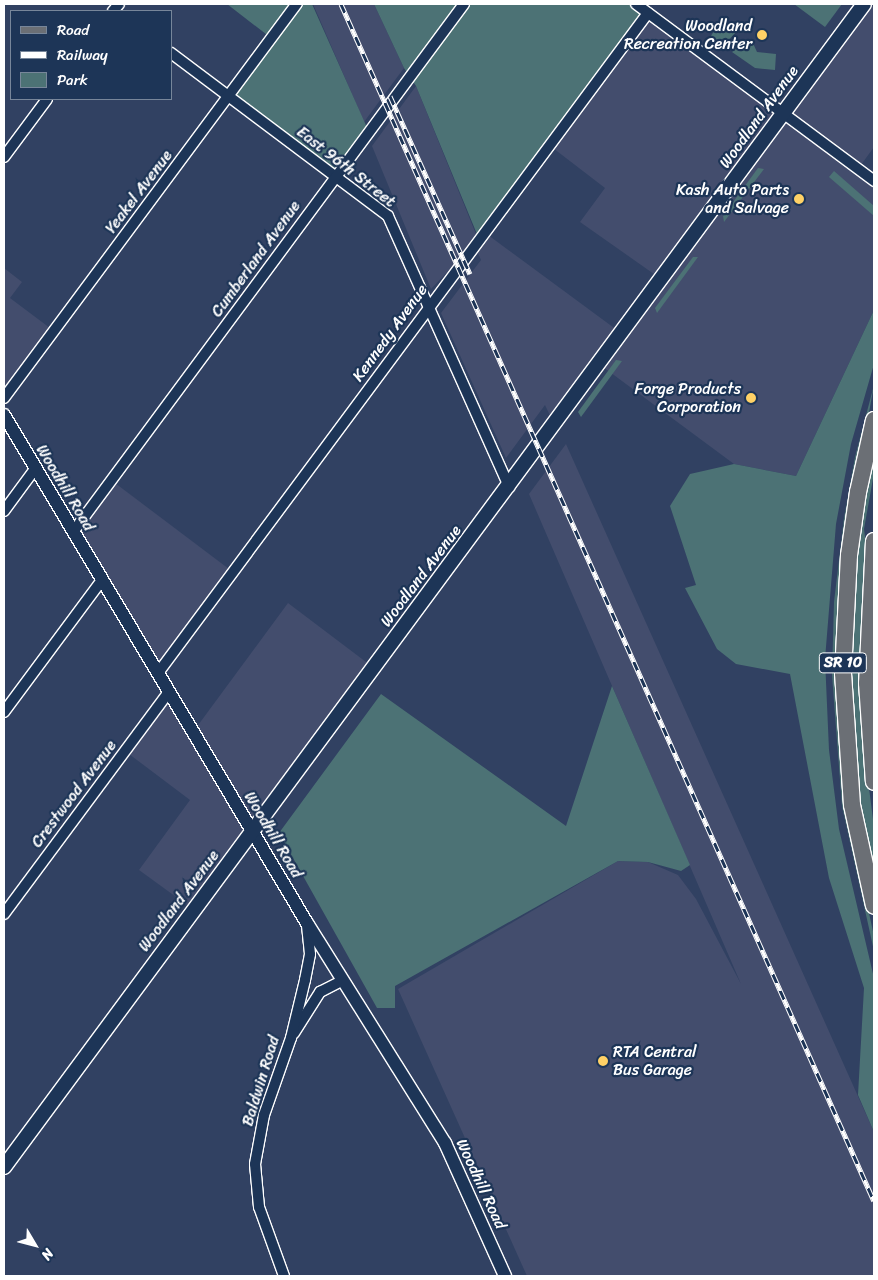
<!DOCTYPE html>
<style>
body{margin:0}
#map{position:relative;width:878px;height:1280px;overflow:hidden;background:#314162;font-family:Sriracha,sans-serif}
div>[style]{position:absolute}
.built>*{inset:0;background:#434d6d}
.green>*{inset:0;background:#4c7275}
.roads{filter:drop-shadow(1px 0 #fff) drop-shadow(-1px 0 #fff) drop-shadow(0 1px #fff) drop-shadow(0 -1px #fff)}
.minor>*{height:10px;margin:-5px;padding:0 5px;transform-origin:5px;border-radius:5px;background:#1d3557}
.tertiary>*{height:12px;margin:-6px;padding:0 6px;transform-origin:6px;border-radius:6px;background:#1d3557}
.secondary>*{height:14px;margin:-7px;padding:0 7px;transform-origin:7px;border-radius:7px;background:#1d3557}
.primary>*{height:16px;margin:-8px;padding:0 8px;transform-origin:8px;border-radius:8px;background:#6b6f75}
.rail>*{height:5px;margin-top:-2.5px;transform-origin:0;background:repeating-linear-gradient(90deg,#1d3557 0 9px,#fff 0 18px);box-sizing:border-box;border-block:1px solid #fff}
.dots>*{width:14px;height:14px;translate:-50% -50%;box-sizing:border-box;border:2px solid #1d3557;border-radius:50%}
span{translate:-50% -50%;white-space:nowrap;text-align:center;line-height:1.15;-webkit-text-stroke:4.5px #1d3557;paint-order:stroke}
.shield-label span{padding:1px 4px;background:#1d3557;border:1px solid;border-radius:4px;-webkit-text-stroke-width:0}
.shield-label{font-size:15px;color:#fff;font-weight:700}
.poi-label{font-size:16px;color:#fff}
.right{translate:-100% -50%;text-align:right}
.left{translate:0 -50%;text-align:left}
.street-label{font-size:16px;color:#fff}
.frame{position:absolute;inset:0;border:5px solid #fff;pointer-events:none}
.legend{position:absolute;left:10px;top:10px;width:162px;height:90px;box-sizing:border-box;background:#1d3557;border:1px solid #77869a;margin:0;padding:6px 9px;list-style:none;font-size:15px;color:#fff}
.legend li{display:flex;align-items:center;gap:10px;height:25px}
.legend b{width:25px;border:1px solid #77869a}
.north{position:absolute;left:10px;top:1220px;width:50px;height:50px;-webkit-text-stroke:4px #1d3557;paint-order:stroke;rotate:127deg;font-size:14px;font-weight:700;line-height:20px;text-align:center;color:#fff}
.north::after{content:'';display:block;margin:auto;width:18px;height:22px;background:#fff;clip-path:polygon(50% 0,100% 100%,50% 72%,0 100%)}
</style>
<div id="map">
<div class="built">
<div style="clip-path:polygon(313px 4px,374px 4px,404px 68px,364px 122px)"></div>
<div style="clip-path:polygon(864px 4px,874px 4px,874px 147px,858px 169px,874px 181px,874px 310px,796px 476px,734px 464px,599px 364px,554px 424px,545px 405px,506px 458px,441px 313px,481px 260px,474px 244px,431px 289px,372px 146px,416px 86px,478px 239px,484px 232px,621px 333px,661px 279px,580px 222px,605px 188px,549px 145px,648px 13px,784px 113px)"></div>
<div style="clip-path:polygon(4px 268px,22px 282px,10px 298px,54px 331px,4px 398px)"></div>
<div style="clip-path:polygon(566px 444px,874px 1132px,874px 1276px,527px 1276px,398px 989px,618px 861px,648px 862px,678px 875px,696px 899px,741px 984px,529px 494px)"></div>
<div style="clip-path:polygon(111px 480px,233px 572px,158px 673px,73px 532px)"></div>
<div style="clip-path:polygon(288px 603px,374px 668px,194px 910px,139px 870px,190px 800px,125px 751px,169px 692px,193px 732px)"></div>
</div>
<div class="green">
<div style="clip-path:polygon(227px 4px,312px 4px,369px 132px,336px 176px,229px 95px,271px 38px)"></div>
<div style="clip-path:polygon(374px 4px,636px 4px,648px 13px,479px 239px,416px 86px,404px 68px)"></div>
<div style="clip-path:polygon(794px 4px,842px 4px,825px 27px)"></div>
<div style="clip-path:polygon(722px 20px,737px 31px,723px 46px,710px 37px)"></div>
<div style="clip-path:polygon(752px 41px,757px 52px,776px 54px,775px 70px,755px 68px,732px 52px,742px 42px)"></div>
<div style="clip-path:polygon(758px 168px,764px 169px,724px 222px,723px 216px)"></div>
<div style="clip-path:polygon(834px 171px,874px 206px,874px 216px,829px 177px)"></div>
<div style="clip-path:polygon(693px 257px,698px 257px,657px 313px,655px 308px)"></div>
<div style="clip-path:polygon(874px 310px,874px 364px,851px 444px,836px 524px,825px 659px,829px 750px,839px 829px,874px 978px,874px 1132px,858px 1095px,864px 988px,829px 878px,790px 674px,736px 664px,717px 649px,685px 588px,696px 585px,670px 506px,690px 474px,734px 464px,796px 476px)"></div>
<div style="clip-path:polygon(616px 360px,622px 361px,581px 417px,578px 412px)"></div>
<div style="clip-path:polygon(874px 385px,841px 567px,836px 663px,837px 721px,848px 817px,874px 936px,874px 951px,842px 806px,832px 675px,834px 602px,844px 518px,855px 457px)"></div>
<div style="clip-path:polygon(874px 444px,874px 473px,864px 529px,867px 552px,860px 671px,863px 741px,874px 827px,874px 885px,865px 846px,849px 725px,855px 546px)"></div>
<div style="clip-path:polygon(612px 686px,690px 865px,681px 871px,648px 862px,618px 861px,395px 986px,395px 1008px,377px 1008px,279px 833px,381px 694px,566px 826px)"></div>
</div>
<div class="roads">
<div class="minor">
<div style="left:636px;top:4px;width:297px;rotate:36.6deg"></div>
<div style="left:113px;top:11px;width:9px;rotate:-49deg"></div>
<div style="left:171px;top:53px;width:271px;rotate:36.9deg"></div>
<div style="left:388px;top:216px;width:297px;rotate:65.9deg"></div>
<div style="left:4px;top:157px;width:72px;rotate:-53.4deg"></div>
<div style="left:4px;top:398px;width:491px;rotate:-53.4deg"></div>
<div style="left:4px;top:511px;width:52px;rotate:-53.6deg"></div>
<div style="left:73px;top:532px;width:657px;rotate:-53.48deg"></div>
<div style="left:158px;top:673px;width:822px;rotate:-53.41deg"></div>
<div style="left:4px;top:712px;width:164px;rotate:-53.4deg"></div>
<div style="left:4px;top:914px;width:277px;rotate:-53.4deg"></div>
<div style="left:294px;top:1033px;width:49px;rotate:-57.6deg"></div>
<div style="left:320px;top:992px;width:25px;rotate:-27deg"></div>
<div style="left:284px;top:1276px;width:73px;rotate:-109.9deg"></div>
<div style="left:259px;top:1207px;width:43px;rotate:-95.3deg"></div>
<div style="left:255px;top:1164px;width:50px;rotate:-79.6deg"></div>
<div style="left:264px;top:1115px;width:82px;rotate:-70.7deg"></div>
<div style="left:291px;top:1038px;width:60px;rotate:-76.4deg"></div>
<div style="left:305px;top:980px;width:26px;rotate:-79deg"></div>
<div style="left:310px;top:954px;width:30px;rotate:-96deg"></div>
</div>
<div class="tertiary">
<div style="left:4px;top:415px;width:592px;rotate:59.19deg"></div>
<div style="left:307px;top:923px;width:260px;rotate:57.9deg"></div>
<div style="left:445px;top:1143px;width:146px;rotate:65.7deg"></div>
</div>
<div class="secondary">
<div style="left:4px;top:1167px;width:1446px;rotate:-53.52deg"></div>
</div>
<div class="primary">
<div style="left:874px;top:420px;width:74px;rotate:102.5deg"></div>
<div style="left:858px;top:492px;width:64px;rotate:98.1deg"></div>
<div style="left:849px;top:555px;width:118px;rotate:92.9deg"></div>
<div style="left:843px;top:673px;width:132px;rotate:86.1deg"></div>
<div style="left:852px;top:805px;width:103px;rotate:77.7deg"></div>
<div style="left:874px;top:541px;width:142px;rotate:92.8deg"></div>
<div style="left:867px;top:683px;width:99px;rotate:86deg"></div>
</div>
</div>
<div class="rail">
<div style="left:341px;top:4px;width:1310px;rotate:66deg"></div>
<div style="left:390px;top:96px;width:195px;rotate:65.8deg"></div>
</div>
<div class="dots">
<div style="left:762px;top:35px;background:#ffd166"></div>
<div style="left:799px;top:199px;background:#ffd166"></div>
<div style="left:751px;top:398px;background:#ffd166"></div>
<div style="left:603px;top:1061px;background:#ffd166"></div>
</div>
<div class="shield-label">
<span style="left:843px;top:663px">SR 10</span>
</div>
<div class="poi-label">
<span class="right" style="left:752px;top:35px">Woodland<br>Recreation Center</span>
<span class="right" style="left:789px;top:199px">Kash Auto Parts<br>and Salvage</span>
<span class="right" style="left:741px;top:398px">Forge Products<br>Corporation</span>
<span class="left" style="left:613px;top:1061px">RTA Central<br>Bus Garage</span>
</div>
<div class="street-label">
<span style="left:759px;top:117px;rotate:-54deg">Woodland Avenue</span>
<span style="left:346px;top:167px;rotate:38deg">East 96th Street</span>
<span style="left:139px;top:192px;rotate:-53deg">Yeakel Avenue</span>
<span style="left:256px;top:259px;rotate:-54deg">Cumberland Avenue</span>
<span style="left:390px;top:333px;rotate:-54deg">Kennedy Avenue</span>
<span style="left:65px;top:488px;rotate:59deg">Woodhill Road</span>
<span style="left:421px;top:576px;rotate:-53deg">Woodland Avenue</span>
<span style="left:74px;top:794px;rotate:-53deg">Crestwood Avenue</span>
<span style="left:273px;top:835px;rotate:59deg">Woodhill Road</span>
<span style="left:179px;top:901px;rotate:-53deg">Woodland Avenue</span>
<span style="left:261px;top:1081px;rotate:-73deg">Baldwin Road</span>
<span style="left:481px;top:1184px;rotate:65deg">Woodhill Road</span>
</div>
<div class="frame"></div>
<ul class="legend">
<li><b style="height:6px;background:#6b6f75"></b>Road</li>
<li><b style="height:6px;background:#fff"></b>Railway</li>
<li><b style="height:14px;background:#4c7275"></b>Park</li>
</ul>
<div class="north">N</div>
</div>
